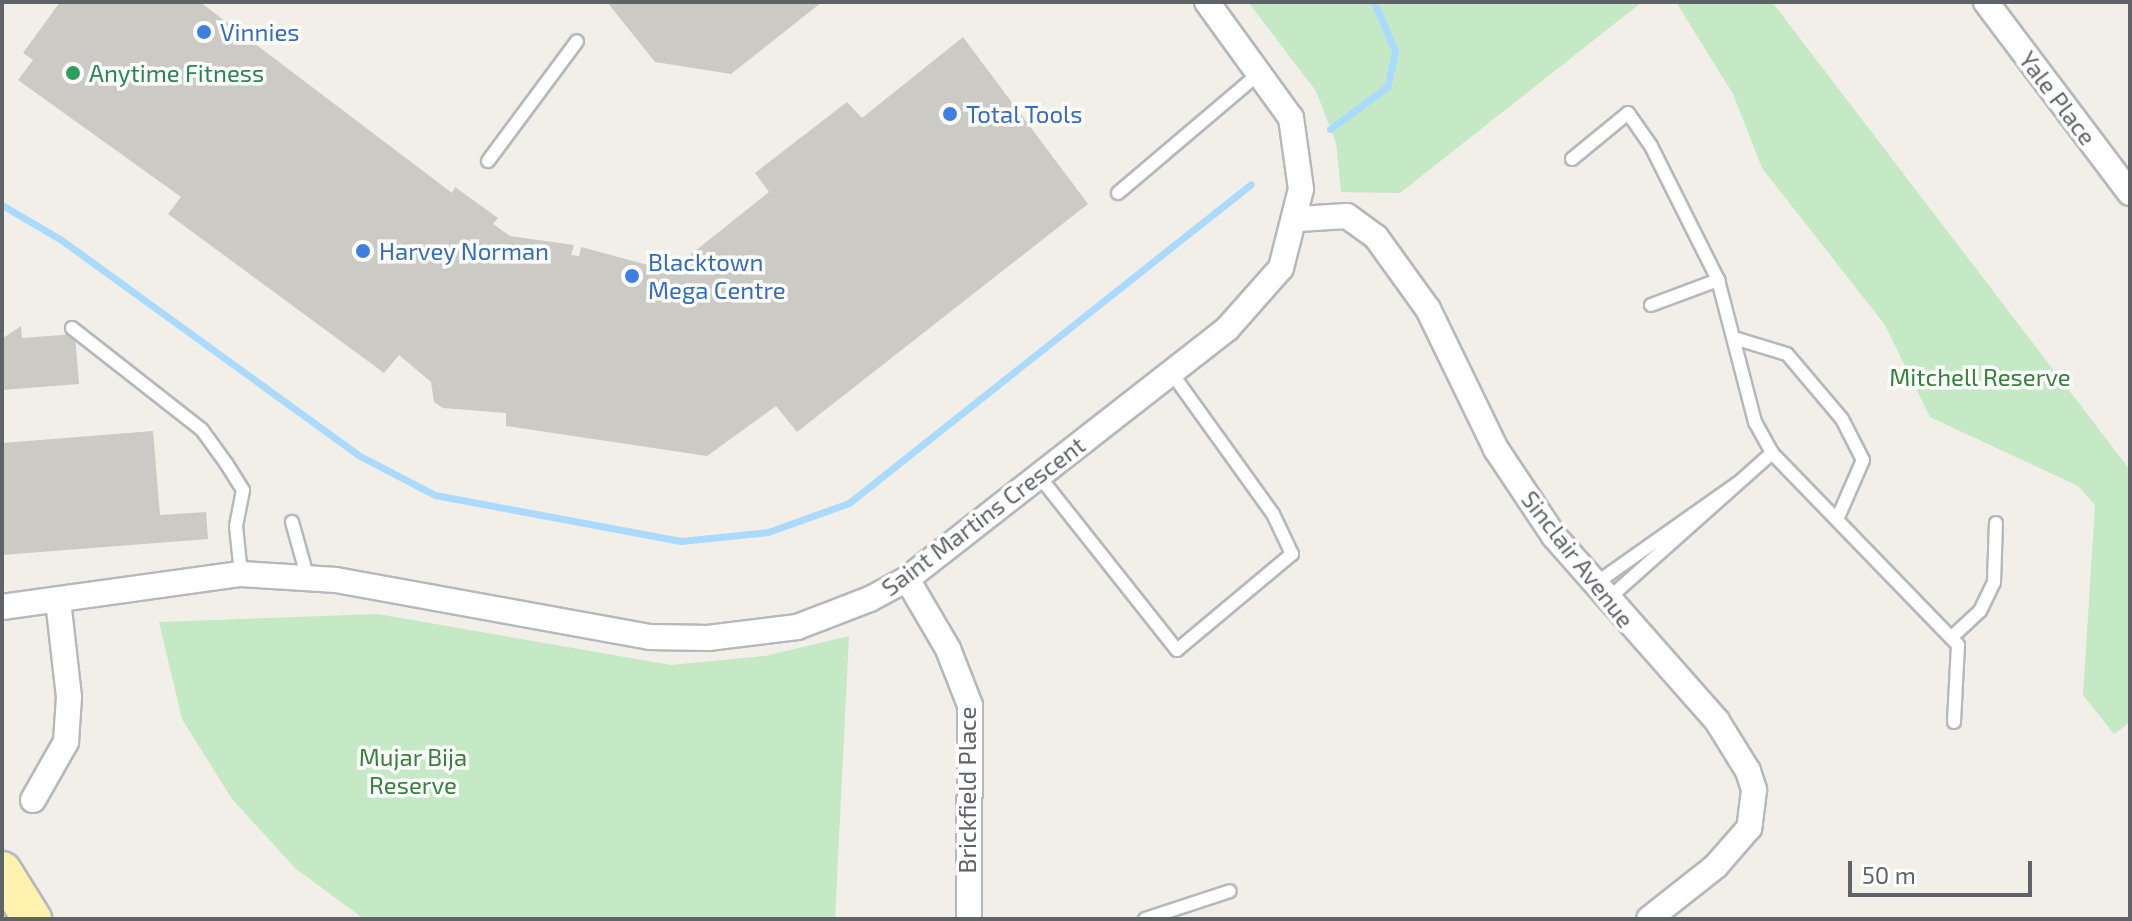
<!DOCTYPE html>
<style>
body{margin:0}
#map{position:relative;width:2132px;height:921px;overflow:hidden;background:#f1efe8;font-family:"Exo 2",sans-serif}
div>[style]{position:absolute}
.green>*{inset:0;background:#c5e8c5}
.stream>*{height:7px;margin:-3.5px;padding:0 3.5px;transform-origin:3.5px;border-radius:3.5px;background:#aadaff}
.building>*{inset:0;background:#cccac5}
.roads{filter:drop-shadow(2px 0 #b5b8bc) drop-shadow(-2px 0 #b5b8bc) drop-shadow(0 2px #b5b8bc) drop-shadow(0 -2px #b5b8bc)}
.service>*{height:12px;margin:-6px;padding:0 6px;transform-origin:6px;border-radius:6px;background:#fff}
.minor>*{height:24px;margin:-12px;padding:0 12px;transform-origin:12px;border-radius:12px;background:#fff}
.primary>*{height:38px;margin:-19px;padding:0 19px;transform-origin:19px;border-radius:19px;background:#fff2af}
.dots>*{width:22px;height:22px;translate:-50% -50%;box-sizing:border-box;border:4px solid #fff;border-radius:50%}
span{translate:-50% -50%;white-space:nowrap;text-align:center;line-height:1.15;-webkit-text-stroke:7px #fff;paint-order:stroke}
.shop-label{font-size:24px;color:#366cbe}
.left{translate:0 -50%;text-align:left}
.leisure-label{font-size:24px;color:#27864d}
.street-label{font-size:24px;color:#5f6368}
.park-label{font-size:24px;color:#348238}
.frame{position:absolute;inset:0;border:4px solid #5f6368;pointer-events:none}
.scale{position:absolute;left:1848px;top:861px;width:184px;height:36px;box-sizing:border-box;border:4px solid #5f6368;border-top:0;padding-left:10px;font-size:24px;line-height:28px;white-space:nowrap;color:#5f6368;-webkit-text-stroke:6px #fff;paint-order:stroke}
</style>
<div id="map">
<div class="green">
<div style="clip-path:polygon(1248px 2px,1642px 2px,1400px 193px,1341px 192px,1336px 143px,1316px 91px)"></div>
<div style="clip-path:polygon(1676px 2px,1772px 2px,2130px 470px,2130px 722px,2114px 734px,2083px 695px,2095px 505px,2078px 486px,1930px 417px,1885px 325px,1762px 168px,1733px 94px)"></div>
<div style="clip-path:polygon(378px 614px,671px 665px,765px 656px,849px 636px,835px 919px,364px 919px,295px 868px,232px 799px,182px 719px,159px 622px)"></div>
</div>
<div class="stream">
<div style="left:1330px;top:129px;width:71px;rotate:-36.4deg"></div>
<div style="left:1387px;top:87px;width:37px;rotate:-77deg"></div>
<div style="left:1395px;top:51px;width:53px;rotate:-113.2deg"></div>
<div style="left:2px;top:205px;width:67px;rotate:30.4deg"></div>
<div style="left:60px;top:239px;width:368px;rotate:35.9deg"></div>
<div style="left:358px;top:455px;width:87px;rotate:27.5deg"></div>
<div style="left:435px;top:495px;width:250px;rotate:10.6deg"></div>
<div style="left:681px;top:541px;width:87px;rotate:-5.9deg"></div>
<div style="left:768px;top:532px;width:86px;rotate:-19.7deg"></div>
<div style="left:849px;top:503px;width:513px;rotate:-38.43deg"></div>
</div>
<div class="building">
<div style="clip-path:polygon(60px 2px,200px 2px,452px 193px,455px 187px,498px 218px,493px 224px,510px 236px,574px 245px,571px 255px,579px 256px,581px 247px,670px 271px,769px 192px,755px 173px,847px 102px,862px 118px,963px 37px,1088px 204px,797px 432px,776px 406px,707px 456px,506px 426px,506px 413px,443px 408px,434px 402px,431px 382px,399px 355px,384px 373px,168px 214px,181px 197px,18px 80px,33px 60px,23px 53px)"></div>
<div style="clip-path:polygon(607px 2px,822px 2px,731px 74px,655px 62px)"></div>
<div style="clip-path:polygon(21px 326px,22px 338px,75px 334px,79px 384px,2px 390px,2px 339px)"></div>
<div style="clip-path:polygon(153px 431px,160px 515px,206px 512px,208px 539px,2px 555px,2px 443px)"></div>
</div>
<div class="roads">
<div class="service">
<div style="left:1572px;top:159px;width:72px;rotate:-39.4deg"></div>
<div style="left:1628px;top:113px;width:40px;rotate:55.1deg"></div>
<div style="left:1651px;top:146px;width:150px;rotate:63.4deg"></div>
<div style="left:1718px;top:280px;width:147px;rotate:75.4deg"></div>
<div style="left:1755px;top:422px;width:35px;rotate:61deg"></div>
<div style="left:1772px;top:453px;width:267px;rotate:45.9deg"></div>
<div style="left:1958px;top:645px;width:77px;rotate:93deg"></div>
<div style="left:488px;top:161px;width:149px;rotate:-53.4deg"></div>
<div style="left:1118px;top:193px;width:189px;rotate:-40.3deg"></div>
<div style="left:1651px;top:305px;width:72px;rotate:-20.5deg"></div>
<div style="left:72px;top:328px;width:165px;rotate:38.1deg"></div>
<div style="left:202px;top:430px;width:41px;rotate:54deg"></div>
<div style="left:226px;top:463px;width:32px;rotate:58deg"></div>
<div style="left:243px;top:490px;width:37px;rotate:101deg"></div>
<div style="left:236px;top:526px;width:48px;rotate:84.1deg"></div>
<div style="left:1734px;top:338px;width:55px;rotate:16.8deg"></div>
<div style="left:1787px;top:354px;width:85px;rotate:49.8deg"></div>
<div style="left:1842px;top:419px;width:46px;rotate:62.9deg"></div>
<div style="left:1863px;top:460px;width:60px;rotate:113.6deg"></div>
<div style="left:1039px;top:476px;width:222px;rotate:51.6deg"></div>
<div style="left:1177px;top:650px;width:150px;rotate:-39.9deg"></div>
<div style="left:1292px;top:554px;width:44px;rotate:-115.4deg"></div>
<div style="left:1273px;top:514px;width:175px;rotate:-125.7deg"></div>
<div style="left:292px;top:522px;width:59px;rotate:74.3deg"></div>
<div style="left:1595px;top:584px;width:173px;rotate:-35.3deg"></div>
<div style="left:1608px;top:599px;width:220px;rotate:-41.7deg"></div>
<div style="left:1953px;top:636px;width:37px;rotate:-43deg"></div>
<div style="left:1980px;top:611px;width:32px;rotate:-64deg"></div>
<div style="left:1994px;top:582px;width:59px;rotate:-88.1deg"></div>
<div style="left:1145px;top:919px;width:89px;rotate:-18.2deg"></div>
</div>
<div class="minor">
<div style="left:1986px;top:2px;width:239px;rotate:53deg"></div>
<div style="left:1298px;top:219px;width:49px;rotate:-3.5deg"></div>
<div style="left:1347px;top:216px;width:36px;rotate:36deg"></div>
<div style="left:1376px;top:237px;width:89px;rotate:54.2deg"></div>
<div style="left:1428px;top:309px;width:156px;rotate:64.1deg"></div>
<div style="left:1496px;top:449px;width:105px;rotate:56.3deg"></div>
<div style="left:1554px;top:536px;width:247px;rotate:48.6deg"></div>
<div style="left:1717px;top:721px;width:59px;rotate:58.2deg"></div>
<div style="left:1748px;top:771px;width:20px;rotate:72deg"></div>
<div style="left:1754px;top:790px;width:38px;rotate:97deg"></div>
<div style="left:1749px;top:828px;width:50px;rotate:131deg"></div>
<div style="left:1716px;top:866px;width:85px;rotate:141.7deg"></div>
<div style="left:907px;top:579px;width:81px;rotate:59.6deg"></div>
<div style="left:948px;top:649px;width:60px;rotate:68.6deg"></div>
<div style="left:970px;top:705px;width:214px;rotate:90.3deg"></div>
<div style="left:2px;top:607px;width:241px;rotate:-7.9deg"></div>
<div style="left:241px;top:574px;width:95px;rotate:3.6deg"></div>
<div style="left:336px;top:580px;width:319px;rotate:10.3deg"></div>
<div style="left:650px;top:637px;width:58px;rotate:1deg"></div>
<div style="left:708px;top:638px;width:90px;rotate:-7deg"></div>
<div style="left:797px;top:627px;width:78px;rotate:-21deg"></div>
<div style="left:870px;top:599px;width:42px;rotate:-28.4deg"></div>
<div style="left:907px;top:579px;width:406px;rotate:-38deg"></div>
<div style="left:1227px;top:329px;width:81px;rotate:-48.5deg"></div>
<div style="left:1281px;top:268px;width:81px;rotate:-75.8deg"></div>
<div style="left:1301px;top:189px;width:72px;rotate:-98deg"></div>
<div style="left:1291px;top:118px;width:143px;rotate:-125.9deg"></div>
<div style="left:33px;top:800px;width:67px;rotate:-60.4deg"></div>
<div style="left:66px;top:742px;width:45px;rotate:-86.2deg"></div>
<div style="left:69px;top:697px;width:98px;rotate:-96.5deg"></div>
</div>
<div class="primary">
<div style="left:2px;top:871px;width:57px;rotate:58deg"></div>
</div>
</div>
<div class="dots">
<div style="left:204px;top:32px;background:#3f7fe0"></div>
<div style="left:73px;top:73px;background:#2e9e5b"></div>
<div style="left:950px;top:114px;background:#3f7fe0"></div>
<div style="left:363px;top:251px;background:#3f7fe0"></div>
<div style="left:632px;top:276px;background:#3f7fe0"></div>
</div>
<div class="shop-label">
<span class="left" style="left:220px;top:32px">Vinnies</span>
<span class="left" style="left:966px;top:114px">Total Tools</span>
<span class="left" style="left:379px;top:251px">Harvey Norman</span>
<span class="left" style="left:648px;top:276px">Blacktown<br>Mega Centre</span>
</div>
<div class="leisure-label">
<span class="left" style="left:89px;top:73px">Anytime Fitness</span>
</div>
<div class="street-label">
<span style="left:2058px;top:98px;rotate:53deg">Yale Place</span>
<span style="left:983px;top:516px;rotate:-37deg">Saint Martins Crescent</span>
<span style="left:1578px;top:559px;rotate:52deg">Sinclair Avenue</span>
<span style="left:967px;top:790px;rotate:-90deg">Brickfield Place</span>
</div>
<div class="park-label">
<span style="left:1980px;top:377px">Mitchell Reserve</span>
<span style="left:413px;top:771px">Mujar Bija<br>Reserve</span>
</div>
<div class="frame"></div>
<div class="scale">50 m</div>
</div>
